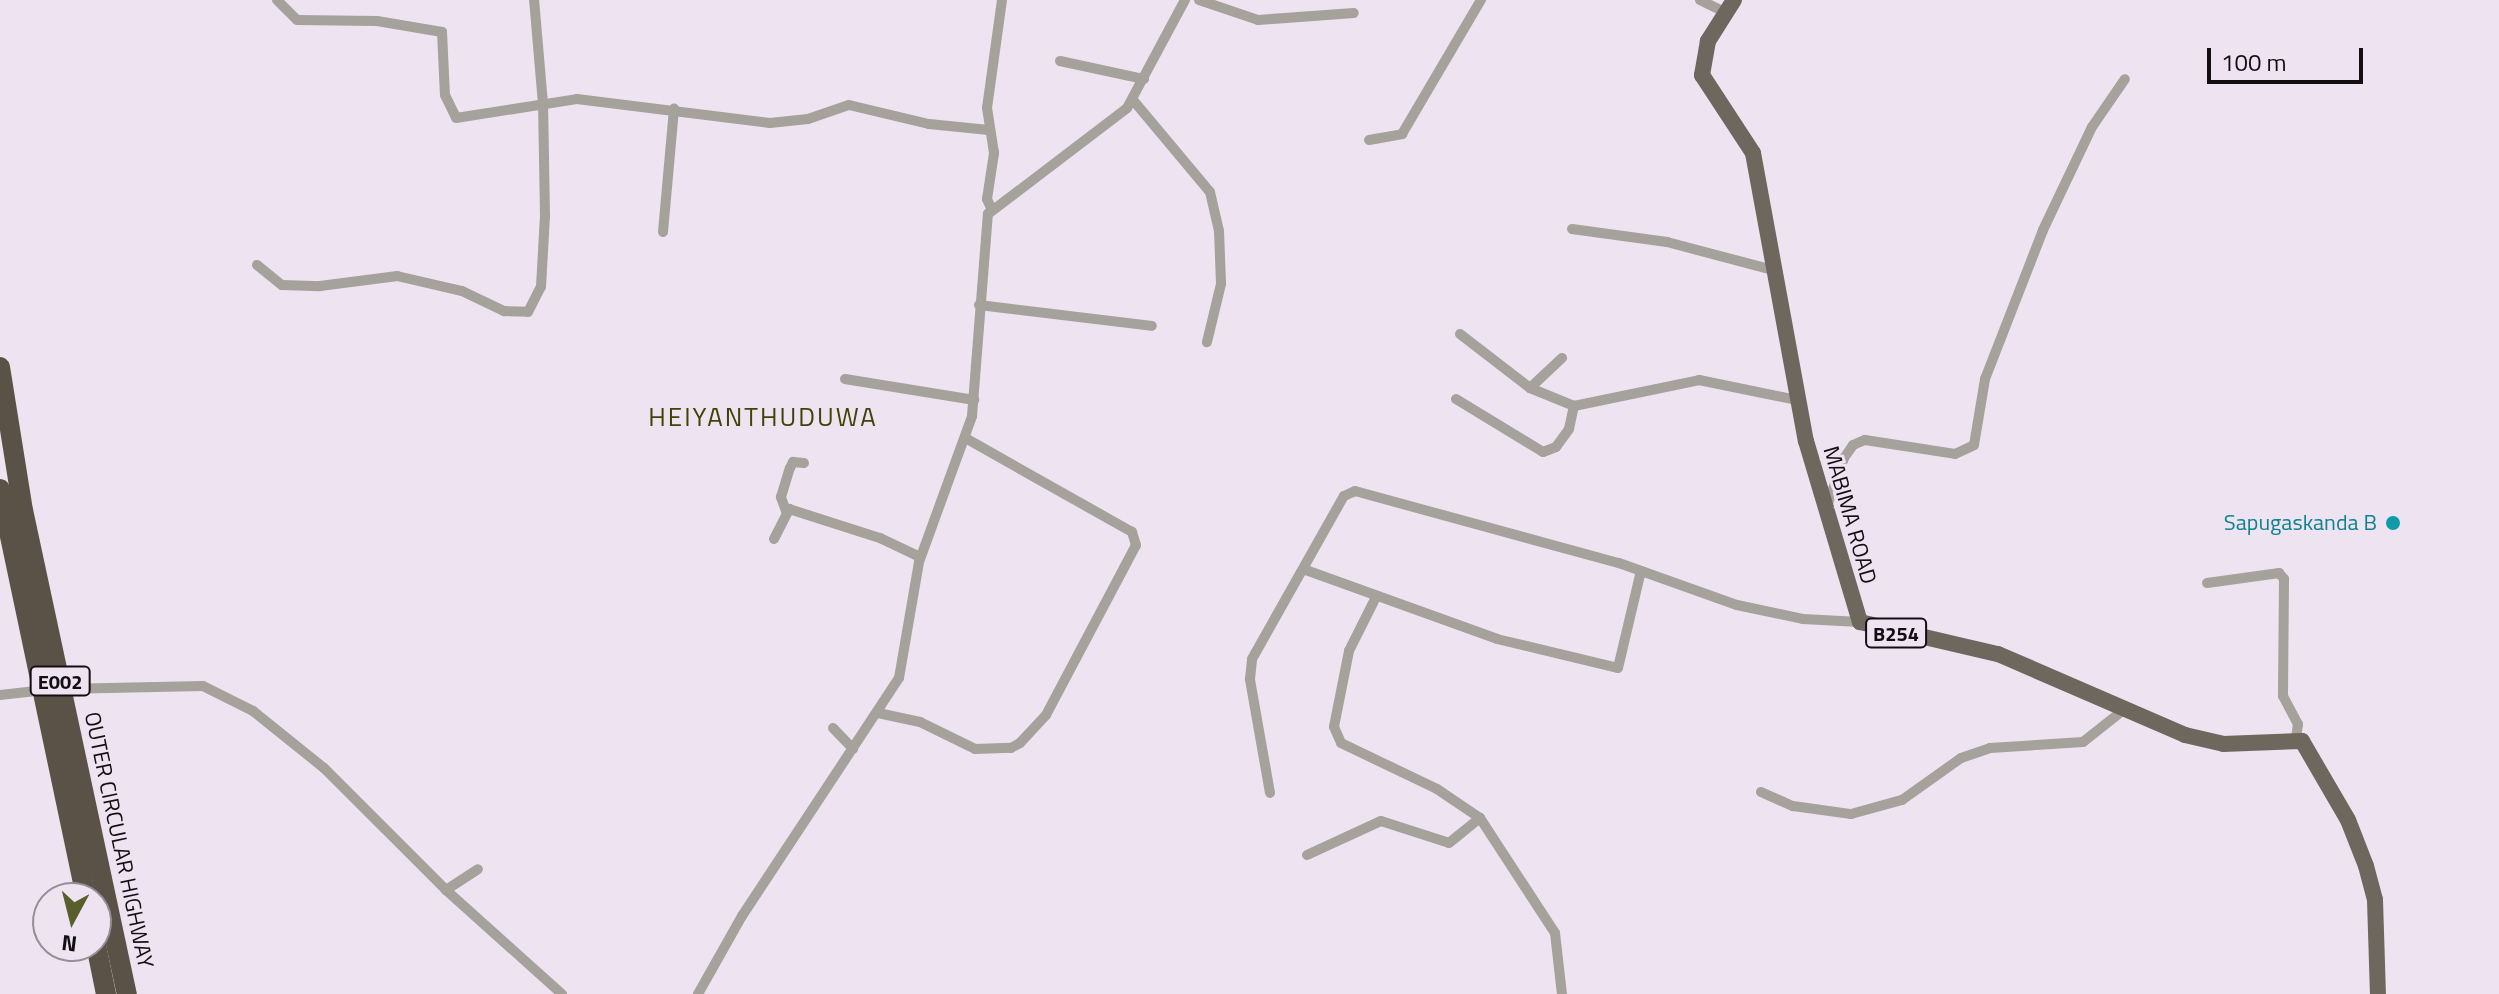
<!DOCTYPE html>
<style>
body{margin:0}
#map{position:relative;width:2499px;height:994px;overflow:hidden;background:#eee3f0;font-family:"Titillium Web",sans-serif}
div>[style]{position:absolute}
.street>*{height:10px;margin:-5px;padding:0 5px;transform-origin:5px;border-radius:5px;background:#a5a19b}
.primary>*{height:16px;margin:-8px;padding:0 8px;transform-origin:8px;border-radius:8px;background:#6e675d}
.highway>*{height:20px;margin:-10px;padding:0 10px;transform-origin:10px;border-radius:10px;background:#5b5247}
.highway-bridge>*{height:20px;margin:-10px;padding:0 10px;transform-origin:10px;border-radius:10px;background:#5b5247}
.dots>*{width:22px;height:22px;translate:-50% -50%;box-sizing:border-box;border:4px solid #eee3f0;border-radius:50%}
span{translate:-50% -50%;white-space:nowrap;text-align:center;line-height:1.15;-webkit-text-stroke:6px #eee3f0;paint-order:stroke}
.shield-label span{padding:2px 6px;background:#eee3f0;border:2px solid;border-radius:6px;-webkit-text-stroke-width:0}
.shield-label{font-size:20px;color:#120e12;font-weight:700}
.street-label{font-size:22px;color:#120e12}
.culture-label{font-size:22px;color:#0d838f}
.right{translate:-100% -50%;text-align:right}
.quarter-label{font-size:26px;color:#3e4405;letter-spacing:2px}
.north{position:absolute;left:32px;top:882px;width:80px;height:80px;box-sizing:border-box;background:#eee3f0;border:2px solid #968e97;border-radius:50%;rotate:187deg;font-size:22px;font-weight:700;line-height:32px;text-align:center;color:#120e12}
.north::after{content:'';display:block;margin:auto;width:28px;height:36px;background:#585e2c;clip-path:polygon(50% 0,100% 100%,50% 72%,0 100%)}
.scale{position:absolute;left:2207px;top:48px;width:156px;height:36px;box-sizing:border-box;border:4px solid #120e12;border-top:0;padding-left:10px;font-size:24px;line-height:28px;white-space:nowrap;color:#120e12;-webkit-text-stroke:6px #eee3f0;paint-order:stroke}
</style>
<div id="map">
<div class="street">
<div style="left:277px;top:0;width:28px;rotate:45deg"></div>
<div style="left:297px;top:20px;width:80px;rotate:0.7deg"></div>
<div style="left:377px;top:21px;width:66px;rotate:9.6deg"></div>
<div style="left:442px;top:32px;width:63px;rotate:87.3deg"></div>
<div style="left:445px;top:95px;width:25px;rotate:64deg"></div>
<div style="left:456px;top:118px;width:122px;rotate:-8.9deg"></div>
<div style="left:577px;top:99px;width:194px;rotate:7.1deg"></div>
<div style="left:770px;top:123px;width:38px;rotate:-6deg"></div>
<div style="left:808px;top:119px;width:43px;rotate:-18.9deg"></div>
<div style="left:849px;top:105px;width:82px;rotate:13.4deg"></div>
<div style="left:929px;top:124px;width:60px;rotate:5.7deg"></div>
<div style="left:1199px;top:0;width:62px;rotate:18.7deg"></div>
<div style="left:1258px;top:20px;width:96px;rotate:-4.2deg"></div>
<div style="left:1700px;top:0;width:30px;rotate:26deg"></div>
<div style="left:1060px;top:61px;width:86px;rotate:12.1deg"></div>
<div style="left:1133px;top:100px;width:120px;rotate:50.1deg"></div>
<div style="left:1210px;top:192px;width:40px;rotate:77deg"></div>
<div style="left:1219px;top:231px;width:53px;rotate:87.8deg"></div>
<div style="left:1221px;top:284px;width:60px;rotate:103.6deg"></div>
<div style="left:1369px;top:140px;width:34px;rotate:-10deg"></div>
<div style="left:1402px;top:134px;width:156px;rotate:-59.5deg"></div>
<div style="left:991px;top:208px;width:10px;rotate:-114deg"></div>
<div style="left:987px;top:199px;width:47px;rotate:-81.3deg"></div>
<div style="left:994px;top:153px;width:46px;rotate:-98.8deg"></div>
<div style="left:987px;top:108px;width:109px;rotate:-82.1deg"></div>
<div style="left:1572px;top:229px;width:96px;rotate:7.8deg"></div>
<div style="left:1667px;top:242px;width:110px;rotate:14.8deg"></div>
<div style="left:663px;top:232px;width:124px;rotate:-84.9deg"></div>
<div style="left:257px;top:265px;width:32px;rotate:39deg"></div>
<div style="left:282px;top:285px;width:38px;rotate:2deg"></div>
<div style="left:320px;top:286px;width:78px;rotate:-7.4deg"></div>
<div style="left:397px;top:276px;width:67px;rotate:13deg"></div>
<div style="left:462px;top:291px;width:47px;rotate:25.5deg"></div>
<div style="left:504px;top:311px;width:24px;rotate:2deg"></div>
<div style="left:528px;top:312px;width:28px;rotate:-63deg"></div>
<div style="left:541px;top:287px;width:71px;rotate:-86.8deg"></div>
<div style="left:545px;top:216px;width:112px;rotate:-91deg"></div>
<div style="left:543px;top:104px;width:104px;rotate:-94.9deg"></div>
<div style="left:979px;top:305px;width:174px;rotate:6.9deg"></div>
<div style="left:1460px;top:334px;width:88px;rotate:37.6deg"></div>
<div style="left:1530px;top:388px;width:48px;rotate:22.2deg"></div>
<div style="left:1574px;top:406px;width:128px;rotate:-11.7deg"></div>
<div style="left:1699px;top:380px;width:104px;rotate:11.6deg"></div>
<div style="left:845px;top:379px;width:131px;rotate:9.2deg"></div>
<div style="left:1530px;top:388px;width:44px;rotate:-43.2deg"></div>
<div style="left:1456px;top:399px;width:102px;rotate:31.3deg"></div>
<div style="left:1543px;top:452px;width:14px;rotate:-21deg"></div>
<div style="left:1556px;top:447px;width:22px;rotate:-54deg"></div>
<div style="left:1569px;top:429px;width:24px;rotate:-78deg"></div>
<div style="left:1827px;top:506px;width:51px;rotate:-70.5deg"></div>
<div style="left:1844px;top:458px;width:16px;rotate:-55deg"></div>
<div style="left:1853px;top:445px;width:13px;rotate:-23deg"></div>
<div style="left:1865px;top:440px;width:91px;rotate:8.8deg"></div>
<div style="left:1955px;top:454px;width:21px;rotate:-25deg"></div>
<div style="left:1974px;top:445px;width:67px;rotate:-80.5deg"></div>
<div style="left:1985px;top:379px;width:160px;rotate:-68.7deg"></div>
<div style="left:2043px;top:230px;width:114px;rotate:-64.6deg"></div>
<div style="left:2092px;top:127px;width:58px;rotate:-55.5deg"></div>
<div style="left:786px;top:511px;width:15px;rotate:-110deg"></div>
<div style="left:781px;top:497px;width:30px;rotate:-73deg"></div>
<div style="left:790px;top:468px;width:7px;rotate:-63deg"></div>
<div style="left:793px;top:462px;width:11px;rotate:5deg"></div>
<div style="left:774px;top:539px;width:34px;rotate:-63deg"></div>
<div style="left:789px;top:509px;width:96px;rotate:17.7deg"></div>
<div style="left:880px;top:538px;width:44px;rotate:25.4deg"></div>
<div style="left:1303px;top:569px;width:206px;rotate:19.8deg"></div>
<div style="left:1497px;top:639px;width:124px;rotate:13.5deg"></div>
<div style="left:1618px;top:668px;width:96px;rotate:-76.7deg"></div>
<div style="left:2207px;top:583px;width:73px;rotate:-7.9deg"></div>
<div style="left:2279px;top:573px;width:8px;rotate:50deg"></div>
<div style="left:2284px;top:579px;width:117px;rotate:90.5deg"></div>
<div style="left:2283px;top:696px;width:32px;rotate:62deg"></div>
<div style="left:2298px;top:724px;width:15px;rotate:98deg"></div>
<div style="left:1375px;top:599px;width:58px;rotate:116.6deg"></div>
<div style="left:1349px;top:651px;width:77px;rotate:101.2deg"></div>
<div style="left:1334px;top:727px;width:17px;rotate:66deg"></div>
<div style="left:1341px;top:743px;width:106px;rotate:25.6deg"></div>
<div style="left:1437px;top:789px;width:52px;rotate:34deg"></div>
<div style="left:1480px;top:818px;width:137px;rotate:56.9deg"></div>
<div style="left:1555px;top:933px;width:61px;rotate:83.5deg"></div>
<div style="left:61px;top:689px;width:142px;rotate:-1.2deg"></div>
<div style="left:203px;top:686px;width:56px;rotate:26.6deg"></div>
<div style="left:253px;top:711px;width:91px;rotate:38.8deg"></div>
<div style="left:324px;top:768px;width:173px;rotate:45deg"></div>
<div style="left:446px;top:890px;width:156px;rotate:41.9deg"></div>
<div style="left:0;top:695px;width:45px;rotate:-6.3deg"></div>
<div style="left:878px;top:713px;width:43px;rotate:12.1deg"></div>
<div style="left:920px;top:722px;width:61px;rotate:26.1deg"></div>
<div style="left:975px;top:749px;width:36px;rotate:-2deg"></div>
<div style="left:1011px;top:748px;width:10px;rotate:-29deg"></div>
<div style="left:1020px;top:743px;width:38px;rotate:-47deg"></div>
<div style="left:1046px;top:715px;width:192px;rotate:-62.1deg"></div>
<div style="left:1136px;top:545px;width:14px;rotate:-107deg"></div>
<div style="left:1132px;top:532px;width:189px;rotate:-150.6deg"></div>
<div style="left:833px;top:728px;width:29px;rotate:46deg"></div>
<div style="left:1761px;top:792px;width:35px;rotate:24deg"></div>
<div style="left:1793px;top:806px;width:59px;rotate:7.9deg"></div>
<div style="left:1851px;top:814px;width:53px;rotate:-15.4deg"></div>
<div style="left:1902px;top:800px;width:72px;rotate:-35.4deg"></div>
<div style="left:1961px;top:758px;width:31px;rotate:-19deg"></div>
<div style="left:1990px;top:748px;width:93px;rotate:-3.7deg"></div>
<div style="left:2083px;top:742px;width:55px;rotate:-38.3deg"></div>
<div style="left:1270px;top:793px;width:116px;rotate:-100deg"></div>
<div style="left:1250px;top:679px;width:20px;rotate:-84deg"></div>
<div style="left:1252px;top:659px;width:187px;rotate:-60.6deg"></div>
<div style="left:1344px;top:496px;width:12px;rotate:-24deg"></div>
<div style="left:1355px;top:491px;width:274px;rotate:15.3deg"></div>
<div style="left:1619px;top:563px;width:125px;rotate:19.6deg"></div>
<div style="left:1737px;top:605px;width:67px;rotate:12deg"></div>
<div style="left:1803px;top:619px;width:57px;rotate:3deg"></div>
<div style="left:1307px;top:855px;width:81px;rotate:-24.7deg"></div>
<div style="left:1381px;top:821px;width:71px;rotate:17.9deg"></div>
<div style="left:1449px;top:843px;width:40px;rotate:-39deg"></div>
<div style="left:446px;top:890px;width:38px;rotate:-33deg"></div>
<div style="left:698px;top:994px;width:90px;rotate:-60.6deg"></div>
<div style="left:742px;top:916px;width:285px;rotate:-56.6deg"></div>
<div style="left:899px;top:678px;width:118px;rotate:-80.2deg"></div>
<div style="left:919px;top:562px;width:155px;rotate:-70deg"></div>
<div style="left:972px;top:416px;width:203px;rotate:-85.5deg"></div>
<div style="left:988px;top:214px;width:175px;rotate:-37.3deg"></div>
<div style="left:1127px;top:108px;width:123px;rotate:-61.8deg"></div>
</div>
<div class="primary">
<div style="left:1734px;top:0;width:49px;rotate:122.4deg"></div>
<div style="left:1708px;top:41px;width:35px;rotate:100deg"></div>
<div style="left:1702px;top:75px;width:93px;rotate:56.8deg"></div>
<div style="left:1753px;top:153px;width:293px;rotate:79.6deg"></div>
<div style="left:1806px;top:441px;width:189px;rotate:73.4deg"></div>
<div style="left:1860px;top:622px;width:142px;rotate:13.1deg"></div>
<div style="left:1998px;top:654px;width:204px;rotate:23.4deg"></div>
<div style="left:2185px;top:735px;width:39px;rotate:13deg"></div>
<div style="left:2223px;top:744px;width:79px;rotate:-2.2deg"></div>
<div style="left:2302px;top:741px;width:91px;rotate:59.8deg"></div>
<div style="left:2348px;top:820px;width:49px;rotate:68.6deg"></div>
<div style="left:2366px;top:866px;width:35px;rotate:75deg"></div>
<div style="left:2375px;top:900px;width:94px;rotate:88.2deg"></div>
</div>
<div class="highway">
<div style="left:96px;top:945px;width:50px;rotate:78.5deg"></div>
</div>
<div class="highway-bridge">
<div style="left:0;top:367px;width:145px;rotate:80.9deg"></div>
<div style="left:23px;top:510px;width:495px;rotate:77.9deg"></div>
<div style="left:0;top:489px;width:418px;rotate:78.1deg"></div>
</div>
<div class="dots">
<div style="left:2393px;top:523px;background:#0f9aa8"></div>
</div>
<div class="shield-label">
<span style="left:1896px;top:633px">B254</span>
<span style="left:60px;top:681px">E002</span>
</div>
<div class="street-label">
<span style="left:1850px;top:515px;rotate:74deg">MABIMA ROAD</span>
<span style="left:119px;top:840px;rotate:78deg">OUTER CIRCULAR HIGHWAY</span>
</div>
<div class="culture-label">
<span class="right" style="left:2377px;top:523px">Sapugaskanda B</span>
</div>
<div class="quarter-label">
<span style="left:763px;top:417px">HEIYANTHUDUWA</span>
</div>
<div class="north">N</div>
<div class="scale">100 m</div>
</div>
